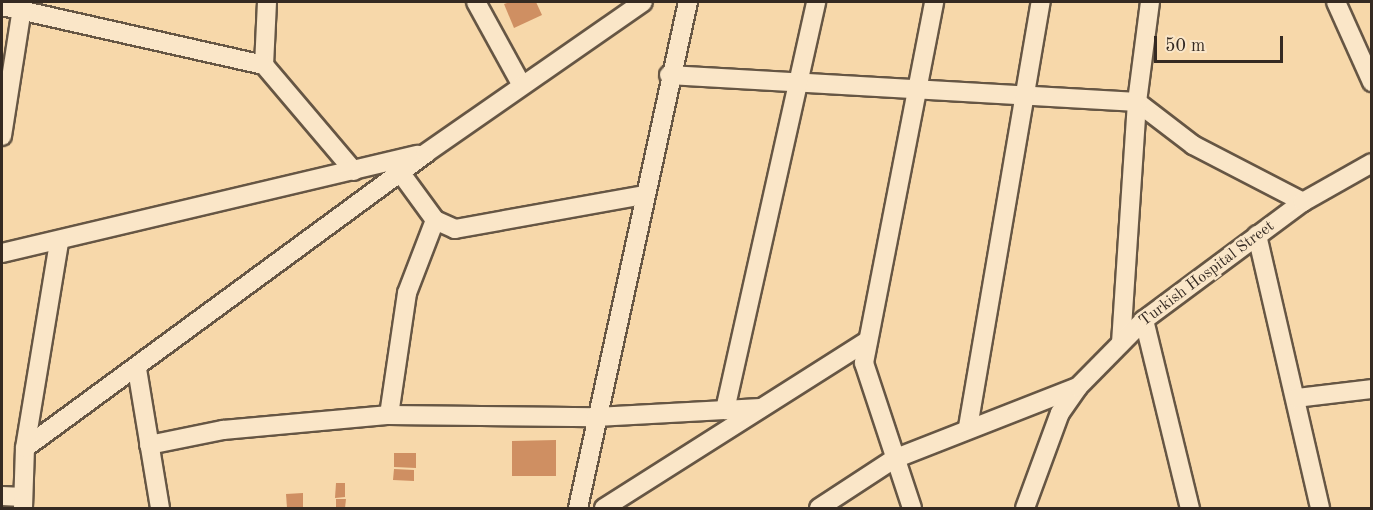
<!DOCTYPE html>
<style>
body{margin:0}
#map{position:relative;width:1373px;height:510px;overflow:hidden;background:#f7d8aa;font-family:"Old Standard TT",serif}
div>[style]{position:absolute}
.building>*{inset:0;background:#cf8f62}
.roads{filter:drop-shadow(2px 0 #665644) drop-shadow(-2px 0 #665644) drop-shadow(0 2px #665644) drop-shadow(0 -2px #665644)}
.minor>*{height:18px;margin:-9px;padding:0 9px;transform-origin:9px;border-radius:9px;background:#fae6c8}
span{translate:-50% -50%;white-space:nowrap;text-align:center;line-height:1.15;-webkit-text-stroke:5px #fae6c8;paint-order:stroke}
.street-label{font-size:16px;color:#352a22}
.frame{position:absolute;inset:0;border:3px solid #352a22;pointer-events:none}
.scale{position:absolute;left:1154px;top:36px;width:129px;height:27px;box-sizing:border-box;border:3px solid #352a22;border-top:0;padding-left:8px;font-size:18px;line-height:21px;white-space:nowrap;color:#352a22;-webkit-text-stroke:4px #fae6c8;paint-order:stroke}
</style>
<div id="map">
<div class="building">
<div style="clip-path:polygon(510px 2px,536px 2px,542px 15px,514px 28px,504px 4px)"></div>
<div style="clip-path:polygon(556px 440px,556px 476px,512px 476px,512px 441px)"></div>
<div style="clip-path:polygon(394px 453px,416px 453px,416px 468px,394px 467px)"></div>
<div style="clip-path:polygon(394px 469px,414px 470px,414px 481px,393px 480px)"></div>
<div style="clip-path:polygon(336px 483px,345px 483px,345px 497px,335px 498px)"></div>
<div style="clip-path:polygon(303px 493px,303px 508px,287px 508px,286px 494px)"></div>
<div style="clip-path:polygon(336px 499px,346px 499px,345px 508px,336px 508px)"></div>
</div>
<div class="roads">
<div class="minor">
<div style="left:267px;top:2px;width:63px;rotate:92.7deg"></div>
<div style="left:264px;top:65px;width:139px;rotate:49.7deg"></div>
<div style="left:476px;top:2px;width:94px;rotate:61.2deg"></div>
<div style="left:1336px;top:2px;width:88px;rotate:65.8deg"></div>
<div style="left:2px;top:6px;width:269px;rotate:12.7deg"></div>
<div style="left:669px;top:75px;width:469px;rotate:3.3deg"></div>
<div style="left:1137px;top:102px;width:71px;rotate:37.5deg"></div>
<div style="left:1193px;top:145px;width:124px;rotate:27.4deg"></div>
<div style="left:2px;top:136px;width:136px;rotate:-81.1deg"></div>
<div style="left:400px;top:172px;width:59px;rotate:53.9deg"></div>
<div style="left:435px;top:220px;width:22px;rotate:24deg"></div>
<div style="left:455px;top:229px;width:192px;rotate:-10.2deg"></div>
<div style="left:1257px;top:235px;width:280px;rotate:77deg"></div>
<div style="left:2px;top:253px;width:427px;rotate:-13.3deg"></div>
<div style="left:1144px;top:320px;width:194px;rotate:76.3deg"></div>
<div style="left:1121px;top:343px;width:242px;rotate:-86.2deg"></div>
<div style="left:1137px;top:102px;width:101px;rotate:-82.6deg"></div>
<div style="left:137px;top:369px;width:141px;rotate:80.6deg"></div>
<div style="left:1296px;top:398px;width:77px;rotate:-6.8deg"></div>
<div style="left:725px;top:410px;width:418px;rotate:-77.4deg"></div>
<div style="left:389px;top:415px;width:123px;rotate:-81.6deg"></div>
<div style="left:407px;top:293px;width:78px;rotate:-69deg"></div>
<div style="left:968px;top:427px;width:431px;rotate:-80.3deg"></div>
<div style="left:149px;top:445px;width:76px;rotate:-11.5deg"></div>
<div style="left:223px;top:430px;width:167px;rotate:-5.2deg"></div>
<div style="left:389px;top:415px;width:207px;rotate:0.6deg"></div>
<div style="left:596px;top:417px;width:165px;rotate:-3.1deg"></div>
<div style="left:25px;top:448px;width:498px;rotate:-36.3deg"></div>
<div style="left:426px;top:153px;width:264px;rotate:-34.8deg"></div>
<div style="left:2px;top:496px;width:21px;rotate:3deg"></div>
<div style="left:23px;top:508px;width:60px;rotate:-88.1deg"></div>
<div style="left:25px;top:448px;width:209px;rotate:-80.6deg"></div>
<div style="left:578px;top:508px;width:518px;rotate:-77.74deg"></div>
<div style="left:604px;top:508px;width:312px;rotate:-32.4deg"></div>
<div style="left:819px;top:508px;width:90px;rotate:-33.2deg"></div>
<div style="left:894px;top:459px;width:198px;rotate:-21.4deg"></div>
<div style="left:912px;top:508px;width:153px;rotate:-108.3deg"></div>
<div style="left:864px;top:363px;width:368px;rotate:-79deg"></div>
<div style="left:1025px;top:508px;width:101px;rotate:-69.8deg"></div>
<div style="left:1060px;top:413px;width:32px;rotate:-55deg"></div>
<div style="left:1078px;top:387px;width:94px;rotate:-45.4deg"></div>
<div style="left:1144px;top:320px;width:198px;rotate:-36.6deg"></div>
<div style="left:1303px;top:202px;width:79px;rotate:-29.5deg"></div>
</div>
</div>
<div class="street-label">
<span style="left:1207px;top:274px;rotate:-37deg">Turkish Hospital Street</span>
</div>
<div class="frame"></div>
<div class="scale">50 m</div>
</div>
